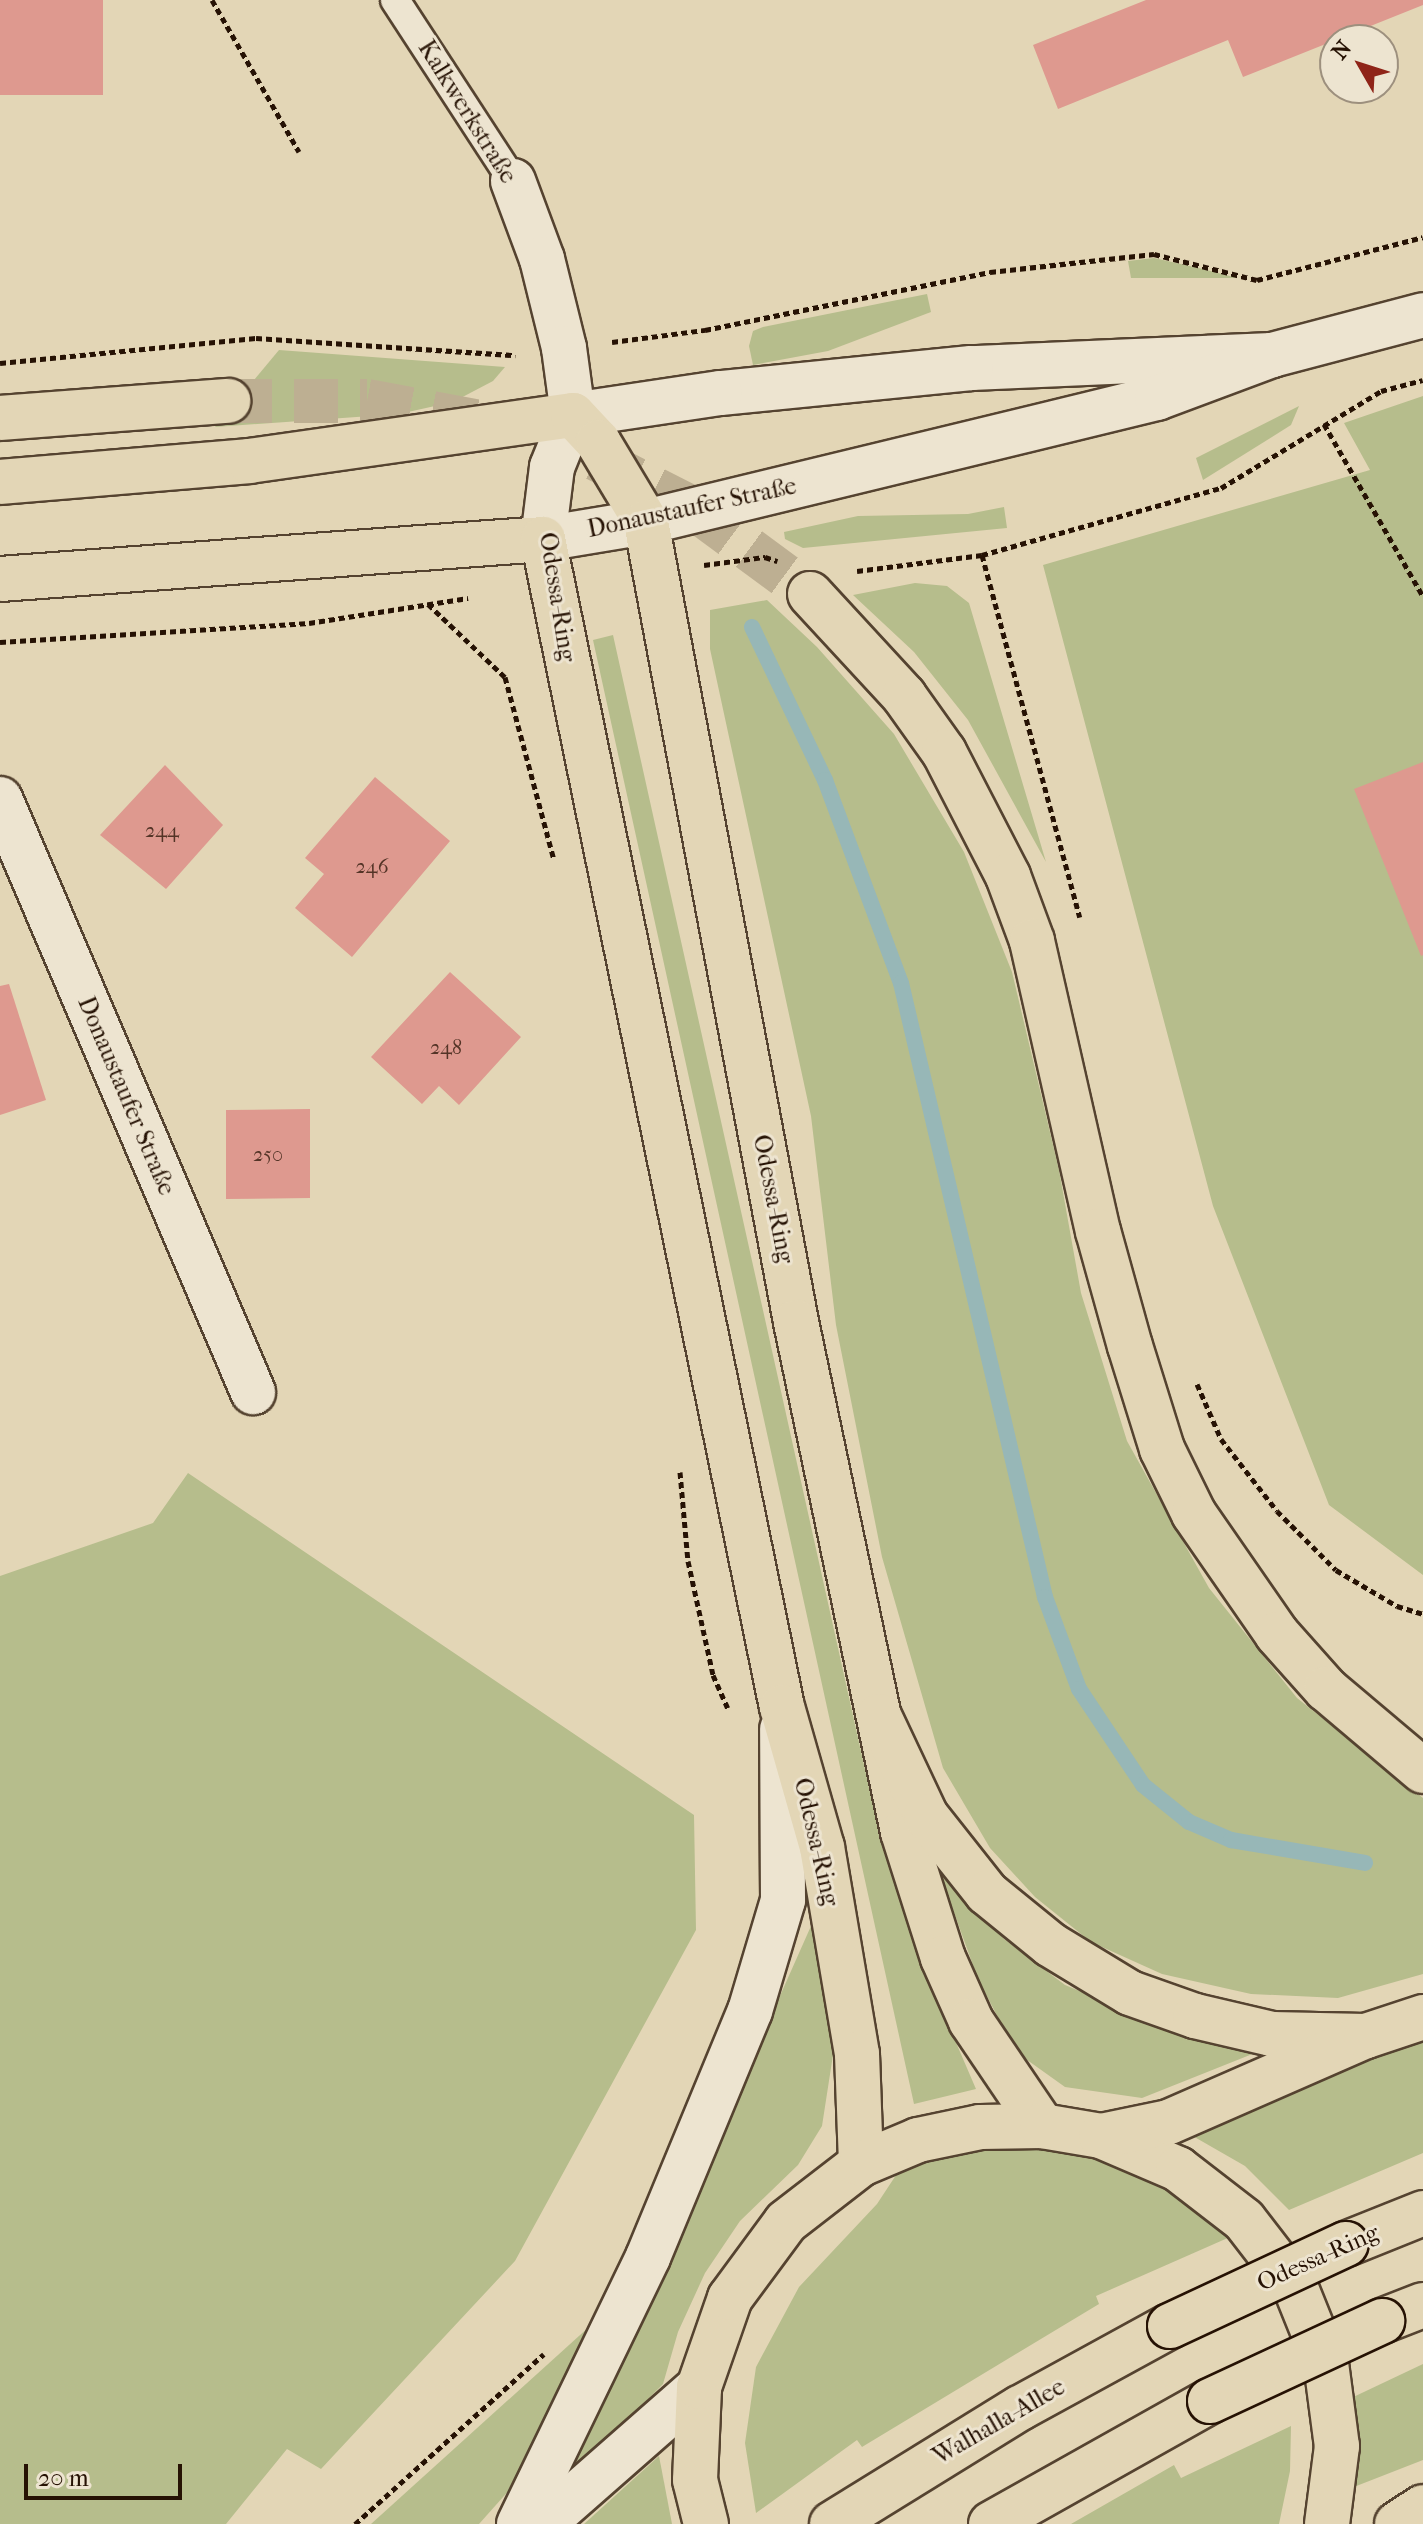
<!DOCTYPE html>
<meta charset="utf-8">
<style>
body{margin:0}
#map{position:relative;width:1423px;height:2524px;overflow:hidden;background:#e3d6b6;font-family:"IM FELL French Canon",serif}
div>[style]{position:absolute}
.green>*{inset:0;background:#b6bd8c}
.stream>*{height:16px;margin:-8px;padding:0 8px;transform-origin:8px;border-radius:8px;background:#97b7b7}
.building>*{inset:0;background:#de998f}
.trunk-tunnel>*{height:44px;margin-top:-22px;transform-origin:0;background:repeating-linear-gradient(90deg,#bdaf92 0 44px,transparent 0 66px)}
.path>*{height:5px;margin-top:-2.5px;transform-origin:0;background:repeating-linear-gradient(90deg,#261204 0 6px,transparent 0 10px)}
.roads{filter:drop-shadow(2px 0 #554330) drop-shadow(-2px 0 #554330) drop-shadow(0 2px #554330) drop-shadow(0 -2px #554330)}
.service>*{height:28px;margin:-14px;padding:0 14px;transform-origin:14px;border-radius:14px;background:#ede4d0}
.minor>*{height:44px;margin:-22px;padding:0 22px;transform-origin:22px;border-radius:22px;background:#ede4d0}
.secondary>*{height:44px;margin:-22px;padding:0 22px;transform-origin:22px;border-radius:22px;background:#ede4d0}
.primary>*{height:44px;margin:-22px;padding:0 22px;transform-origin:22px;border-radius:22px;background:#e3d6b6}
.trunk>*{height:44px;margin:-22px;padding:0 22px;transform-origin:22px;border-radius:22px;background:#e3d6b6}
.bridges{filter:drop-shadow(2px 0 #261204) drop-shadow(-2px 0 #261204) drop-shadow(0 2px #261204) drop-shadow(0 -2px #261204)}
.trunk-bridge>*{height:44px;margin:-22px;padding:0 22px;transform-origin:22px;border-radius:22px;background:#e3d6b6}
span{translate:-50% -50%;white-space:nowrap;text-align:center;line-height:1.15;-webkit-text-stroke:6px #ede4d0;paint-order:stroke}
.number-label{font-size:20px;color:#543427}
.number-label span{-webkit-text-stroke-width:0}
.street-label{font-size:24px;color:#261204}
.north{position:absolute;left:1319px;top:24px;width:80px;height:80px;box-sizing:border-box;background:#ede4d0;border:2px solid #9d907e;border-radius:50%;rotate:309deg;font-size:22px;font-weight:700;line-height:32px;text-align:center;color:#261204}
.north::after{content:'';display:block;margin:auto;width:28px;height:36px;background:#8f2418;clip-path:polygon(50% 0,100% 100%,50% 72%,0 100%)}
.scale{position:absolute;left:24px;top:2464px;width:158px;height:36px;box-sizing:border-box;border:4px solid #261204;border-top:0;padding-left:10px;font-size:24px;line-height:28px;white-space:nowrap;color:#261204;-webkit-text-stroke:6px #ede4d0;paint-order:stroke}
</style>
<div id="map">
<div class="green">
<div style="clip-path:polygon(1154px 258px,1203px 269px,1237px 278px,1131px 278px,1128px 261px)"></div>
<div style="clip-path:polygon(927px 294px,931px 312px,828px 351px,753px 365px,749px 346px,753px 331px,763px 327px)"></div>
<div style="clip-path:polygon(279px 350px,505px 367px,493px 381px,453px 402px,399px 414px,215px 427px)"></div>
<div style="clip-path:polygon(1423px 396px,1423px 1575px,1329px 1505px,1213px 1206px,1043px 565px,1370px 470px,1344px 423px)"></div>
<div style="clip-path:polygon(1299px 406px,1291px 425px,1203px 480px,1196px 458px)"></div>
<div style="clip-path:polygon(1004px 507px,1007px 528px,803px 548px,785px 539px,784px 532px,858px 516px,968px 514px)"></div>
<div style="clip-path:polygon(915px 583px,947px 586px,969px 603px,1046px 862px,968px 720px,914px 652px,853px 595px)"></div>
<div style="clip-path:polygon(767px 600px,817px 647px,894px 734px,964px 852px,1012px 972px,1059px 1170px,1081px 1293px,1127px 1441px,1209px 1588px,1297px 1698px,1423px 1798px,1423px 1974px,1338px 1998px,1251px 1994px,1162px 1974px,1091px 1942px,1035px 1897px,990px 1848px,943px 1768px,882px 1557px,836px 1325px,811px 1116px,710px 649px,710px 610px)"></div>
<div style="clip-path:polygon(613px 635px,882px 1846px,914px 1945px,976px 2089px,914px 2104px,593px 640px)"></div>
<div style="clip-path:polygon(188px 1473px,694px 1815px,696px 1930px,515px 2261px,321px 2469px,287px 2449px,226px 2524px,0 2524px,0 1576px,153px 1523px)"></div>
<div style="clip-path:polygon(935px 1860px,1004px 1939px,1065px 1985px,1169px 2028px,1270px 2047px,1142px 2098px,1065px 2087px,1016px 2052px,978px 1979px)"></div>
<div style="clip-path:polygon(811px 1926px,835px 2042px,822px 2126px,798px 2165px,740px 2221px,705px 2273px,678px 2332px,663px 2384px,540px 2508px,602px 2397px)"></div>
<div style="clip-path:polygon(1423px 2040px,1423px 2153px,1289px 2210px,1245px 2166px,1191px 2135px,1291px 2088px)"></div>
<div style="clip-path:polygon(1076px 2146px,1136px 2170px,1199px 2208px,1230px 2237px,1096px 2296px,1099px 2304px,862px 2447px,857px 2440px,756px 2513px,745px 2443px,756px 2367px,799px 2287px,877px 2204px,902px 2166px,941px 2148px)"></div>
<div style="clip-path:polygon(590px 2326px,539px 2445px,512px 2487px,479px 2524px,371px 2524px)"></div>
<div style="clip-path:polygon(1423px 2364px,1423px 2460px,1341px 2492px,1347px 2400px)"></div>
<div style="clip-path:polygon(1291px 2426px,1290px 2471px,1279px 2524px,1071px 2524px,1174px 2465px,1181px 2478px)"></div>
<div style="clip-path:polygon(659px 2456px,672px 2524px,584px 2524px)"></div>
</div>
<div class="stream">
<div style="left:752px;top:627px;width:170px;rotate:64.5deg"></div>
<div style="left:825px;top:780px;width:217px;rotate:69.5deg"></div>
<div style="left:901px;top:983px;width:631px;rotate:76.8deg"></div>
<div style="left:1045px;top:1597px;width:98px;rotate:69.7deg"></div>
<div style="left:1079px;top:1689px;width:115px;rotate:56.3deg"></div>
<div style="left:1143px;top:1785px;width:59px;rotate:38.8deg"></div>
<div style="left:1189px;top:1822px;width:46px;rotate:23.2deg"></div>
<div style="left:1231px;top:1840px;width:136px;rotate:9.7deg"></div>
</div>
<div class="building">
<div style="clip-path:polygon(0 0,103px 0,103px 95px,0 95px)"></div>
<div style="clip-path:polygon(1146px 0,1423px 0,1423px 5px,1243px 77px,1228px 40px,1058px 109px,1033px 45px)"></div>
<div style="clip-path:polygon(1423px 762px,1423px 955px,1421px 956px,1354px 789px)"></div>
<div style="clip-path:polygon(165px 765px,223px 825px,166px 889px,100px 835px)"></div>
<div style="clip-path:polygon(375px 777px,450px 841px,352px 957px,295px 908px,324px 874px,305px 858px)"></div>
<div style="clip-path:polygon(450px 972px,521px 1037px,459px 1105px,439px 1086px,422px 1104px,371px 1057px)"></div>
<div style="clip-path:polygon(9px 984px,46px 1100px,0 1115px,0 986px)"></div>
<div style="clip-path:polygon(310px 1109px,310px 1198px,226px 1199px,226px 1110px)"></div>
</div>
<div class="trunk-tunnel">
<div style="left:228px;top:401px;width:139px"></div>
<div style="left:367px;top:401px;width:132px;rotate:10.5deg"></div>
<div style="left:596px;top:459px;width:112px;rotate:27deg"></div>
<div style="left:696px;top:510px;width:142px;rotate:36.4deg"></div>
</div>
<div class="path">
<div style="left:212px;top:0;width:175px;rotate:60.2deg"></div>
<div style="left:612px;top:342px;width:94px;rotate:-7.4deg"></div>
<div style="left:705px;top:330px;width:291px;rotate:-11.5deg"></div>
<div style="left:990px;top:272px;width:165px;rotate:-6.3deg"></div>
<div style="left:1154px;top:254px;width:106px;rotate:14.2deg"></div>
<div style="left:1257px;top:280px;width:171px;rotate:-14.5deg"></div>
<div style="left:0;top:363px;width:257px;rotate:-5.6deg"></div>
<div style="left:256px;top:338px;width:260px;rotate:3.8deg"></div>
<div style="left:1324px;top:424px;width:198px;rotate:60.1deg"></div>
<div style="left:982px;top:555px;width:375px;rotate:74.9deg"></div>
<div style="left:704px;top:565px;width:62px;rotate:-7.5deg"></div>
<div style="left:765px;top:557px;width:13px;rotate:18deg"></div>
<div style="left:857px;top:571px;width:126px;rotate:-7.3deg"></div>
<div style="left:982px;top:555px;width:248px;rotate:-15.7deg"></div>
<div style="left:1221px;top:488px;width:187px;rotate:-31.2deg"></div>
<div style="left:1381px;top:391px;width:43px;rotate:-14.7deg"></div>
<div style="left:428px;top:604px;width:106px;rotate:43.5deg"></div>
<div style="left:505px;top:677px;width:189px;rotate:75deg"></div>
<div style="left:0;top:642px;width:310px;rotate:-3.5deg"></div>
<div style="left:309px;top:623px;width:161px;rotate:-8.9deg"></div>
<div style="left:1197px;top:1384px;width:60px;rotate:66.4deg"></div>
<div style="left:1221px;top:1439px;width:91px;rotate:52.1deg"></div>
<div style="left:1277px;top:1511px;width:83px;rotate:45deg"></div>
<div style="left:1336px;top:1570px;width:71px;rotate:30.5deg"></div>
<div style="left:1397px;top:1606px;width:27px;rotate:17deg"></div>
<div style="left:680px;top:1472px;width:89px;rotate:84.9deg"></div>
<div style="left:688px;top:1561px;width:117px;rotate:77.6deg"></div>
<div style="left:713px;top:1675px;width:36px;rotate:66deg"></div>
<div style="left:355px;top:2524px;width:254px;rotate:-42deg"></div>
</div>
<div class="roads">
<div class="service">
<div style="left:395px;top:0;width:216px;rotate:56.9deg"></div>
</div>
<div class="minor">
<div style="left:513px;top:181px;width:83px;rotate:69.6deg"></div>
<div style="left:542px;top:259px;width:92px;rotate:76.1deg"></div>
<div style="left:564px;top:348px;width:68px;rotate:82.3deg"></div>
<div style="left:0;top:799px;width:645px;rotate:66.89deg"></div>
</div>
<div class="secondary">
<div style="left:1272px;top:355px;width:301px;rotate:177.5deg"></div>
<div style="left:971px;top:368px;width:252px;rotate:174.3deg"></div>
<div style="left:720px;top:393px;width:149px;rotate:171.5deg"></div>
<div style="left:573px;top:415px;width:56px;rotate:112deg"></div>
<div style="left:552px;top:467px;width:73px;rotate:97.1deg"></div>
<div style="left:543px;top:539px;width:104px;rotate:-9.4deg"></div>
<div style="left:646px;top:522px;width:526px;rotate:-13.64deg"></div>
<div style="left:1157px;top:398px;width:123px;rotate:-20.5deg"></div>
<div style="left:1272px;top:355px;width:156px;rotate:-14.8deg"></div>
<div style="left:519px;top:2524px;width:297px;rotate:-64.2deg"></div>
<div style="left:648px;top:2257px;width:266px;rotate:-67.5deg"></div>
<div style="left:750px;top:2011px;width:116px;rotate:-73.4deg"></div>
<div style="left:783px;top:1900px;width:171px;rotate:-90.3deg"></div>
<div style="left:543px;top:2524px;width:208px;rotate:-41.3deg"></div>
</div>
<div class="primary">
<div style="left:0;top:482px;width:250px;rotate:-4.8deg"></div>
<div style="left:249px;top:461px;width:327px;rotate:-8.1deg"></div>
<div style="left:573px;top:415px;width:37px;rotate:47deg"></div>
<div style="left:598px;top:442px;width:93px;rotate:59deg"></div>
<div style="left:646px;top:522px;width:814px;rotate:79.38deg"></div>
<div style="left:796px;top:1322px;width:521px;rotate:78.15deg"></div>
<div style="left:903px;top:1832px;width:132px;rotate:72.4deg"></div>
<div style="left:943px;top:1958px;width:69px;rotate:66deg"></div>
<div style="left:971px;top:2021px;width:127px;rotate:55.9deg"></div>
<div style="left:0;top:579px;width:544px;rotate:-4.21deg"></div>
<div style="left:543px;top:539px;width:1192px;rotate:78.44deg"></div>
<div style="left:782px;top:1707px;width:146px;rotate:74.1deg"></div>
<div style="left:822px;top:1847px;width:210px;rotate:80.4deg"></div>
<div style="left:857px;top:2054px;width:110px;rotate:87.9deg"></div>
<div style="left:706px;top:2524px;width:45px;rotate:-104deg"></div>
<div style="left:695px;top:2480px;width:93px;rotate:-87.5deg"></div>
<div style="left:699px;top:2387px;width:94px;rotate:-70.8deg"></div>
<div style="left:730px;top:2298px;width:94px;rotate:-53.6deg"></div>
<div style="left:786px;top:2222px;width:95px;rotate:-37.7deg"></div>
<div style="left:861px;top:2164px;width:62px;rotate:-22.8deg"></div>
<div style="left:918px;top:2140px;width:63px;rotate:-11.8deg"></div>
<div style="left:980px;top:2127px;width:62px;rotate:-0.9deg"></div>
<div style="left:1042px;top:2126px;width:60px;rotate:9.6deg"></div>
<div style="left:1101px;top:2136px;width:84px;rotate:23.2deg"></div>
<div style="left:1178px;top:2169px;width:83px;rotate:37.7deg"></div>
<div style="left:1244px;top:2220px;width:83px;rotate:52.3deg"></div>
<div style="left:1295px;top:2286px;width:83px;rotate:68.1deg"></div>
<div style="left:1326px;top:2363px;width:84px;rotate:82.5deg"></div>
<div style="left:1337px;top:2446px;width:79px;rotate:97.3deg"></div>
</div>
<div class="trunk">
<div style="left:0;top:418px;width:229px;rotate:-4.3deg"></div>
<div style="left:810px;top:594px;width:139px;rotate:47.3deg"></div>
<div style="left:904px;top:696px;width:69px;rotate:54.5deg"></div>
<div style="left:944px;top:752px;width:140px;rotate:62.7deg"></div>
<div style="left:1008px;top:876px;width:69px;rotate:69.7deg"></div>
<div style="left:1032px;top:941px;width:297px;rotate:77.2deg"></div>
<div style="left:1098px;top:1231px;width:119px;rotate:74.5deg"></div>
<div style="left:1130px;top:1346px;width:108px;rotate:72.7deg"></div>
<div style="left:1162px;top:1449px;width:72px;rotate:63.8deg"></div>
<div style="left:1194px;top:1514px;width:146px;rotate:55.3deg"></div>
<div style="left:1277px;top:1634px;width:74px;rotate:48.3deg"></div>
<div style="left:1326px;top:1689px;width:127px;rotate:40.2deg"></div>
<div style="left:879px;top:1716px;width:110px;rotate:64.8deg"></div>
<div style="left:926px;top:1816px;width:98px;rotate:51.6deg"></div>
<div style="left:987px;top:1893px;width:82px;rotate:39.1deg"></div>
<div style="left:1051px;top:1945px;width:92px;rotate:31.3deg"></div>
<div style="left:1130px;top:1993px;width:69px;rotate:19.5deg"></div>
<div style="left:1195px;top:2016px;width:79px;rotate:13.2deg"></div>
<div style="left:1272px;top:2034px;width:94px;rotate:1.2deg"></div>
<div style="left:1101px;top:2136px;width:69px;rotate:-11.6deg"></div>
<div style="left:1169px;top:2122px;width:215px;rotate:-23.6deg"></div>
<div style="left:1366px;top:2036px;width:60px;rotate:-18.4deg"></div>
<div style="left:1346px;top:2244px;width:83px;rotate:-21.9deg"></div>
<div style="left:1382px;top:2321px;width:44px;rotate:-21.3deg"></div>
<div style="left:832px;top:2524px;width:221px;rotate:-31.7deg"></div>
<div style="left:1020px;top:2408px;width:171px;rotate:-28.7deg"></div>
<div style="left:991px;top:2524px;width:251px;rotate:-29.3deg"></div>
<div style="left:1397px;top:2524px;width:31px;rotate:-33deg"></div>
</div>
</div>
<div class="bridges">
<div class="trunk-bridge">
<div style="left:1170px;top:2326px;width:194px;rotate:-25deg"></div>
<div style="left:1210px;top:2401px;width:190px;rotate:-24.9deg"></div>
</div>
</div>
<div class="number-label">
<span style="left:162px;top:830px">244</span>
<span style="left:372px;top:866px">246</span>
<span style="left:446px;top:1047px">248</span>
<span style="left:268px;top:1154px">250</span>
</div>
<div class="street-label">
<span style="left:467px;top:112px;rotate:58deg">Kalkwerkstraße</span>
<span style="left:692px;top:508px;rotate:-12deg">Donaustaufer Straße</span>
<span style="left:557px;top:597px;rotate:81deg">Odessa-Ring</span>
<span style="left:126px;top:1096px;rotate:67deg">Donaustaufer Straße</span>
<span style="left:773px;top:1199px;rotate:79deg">Odessa-Ring</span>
<span style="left:816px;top:1842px;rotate:77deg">Odessa-Ring</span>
<span style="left:1318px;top:2258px;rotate:-24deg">Odessa-Ring</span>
<span style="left:999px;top:2422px;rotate:-30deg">Walhalla-Allee</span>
</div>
<div class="north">N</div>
<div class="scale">20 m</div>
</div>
